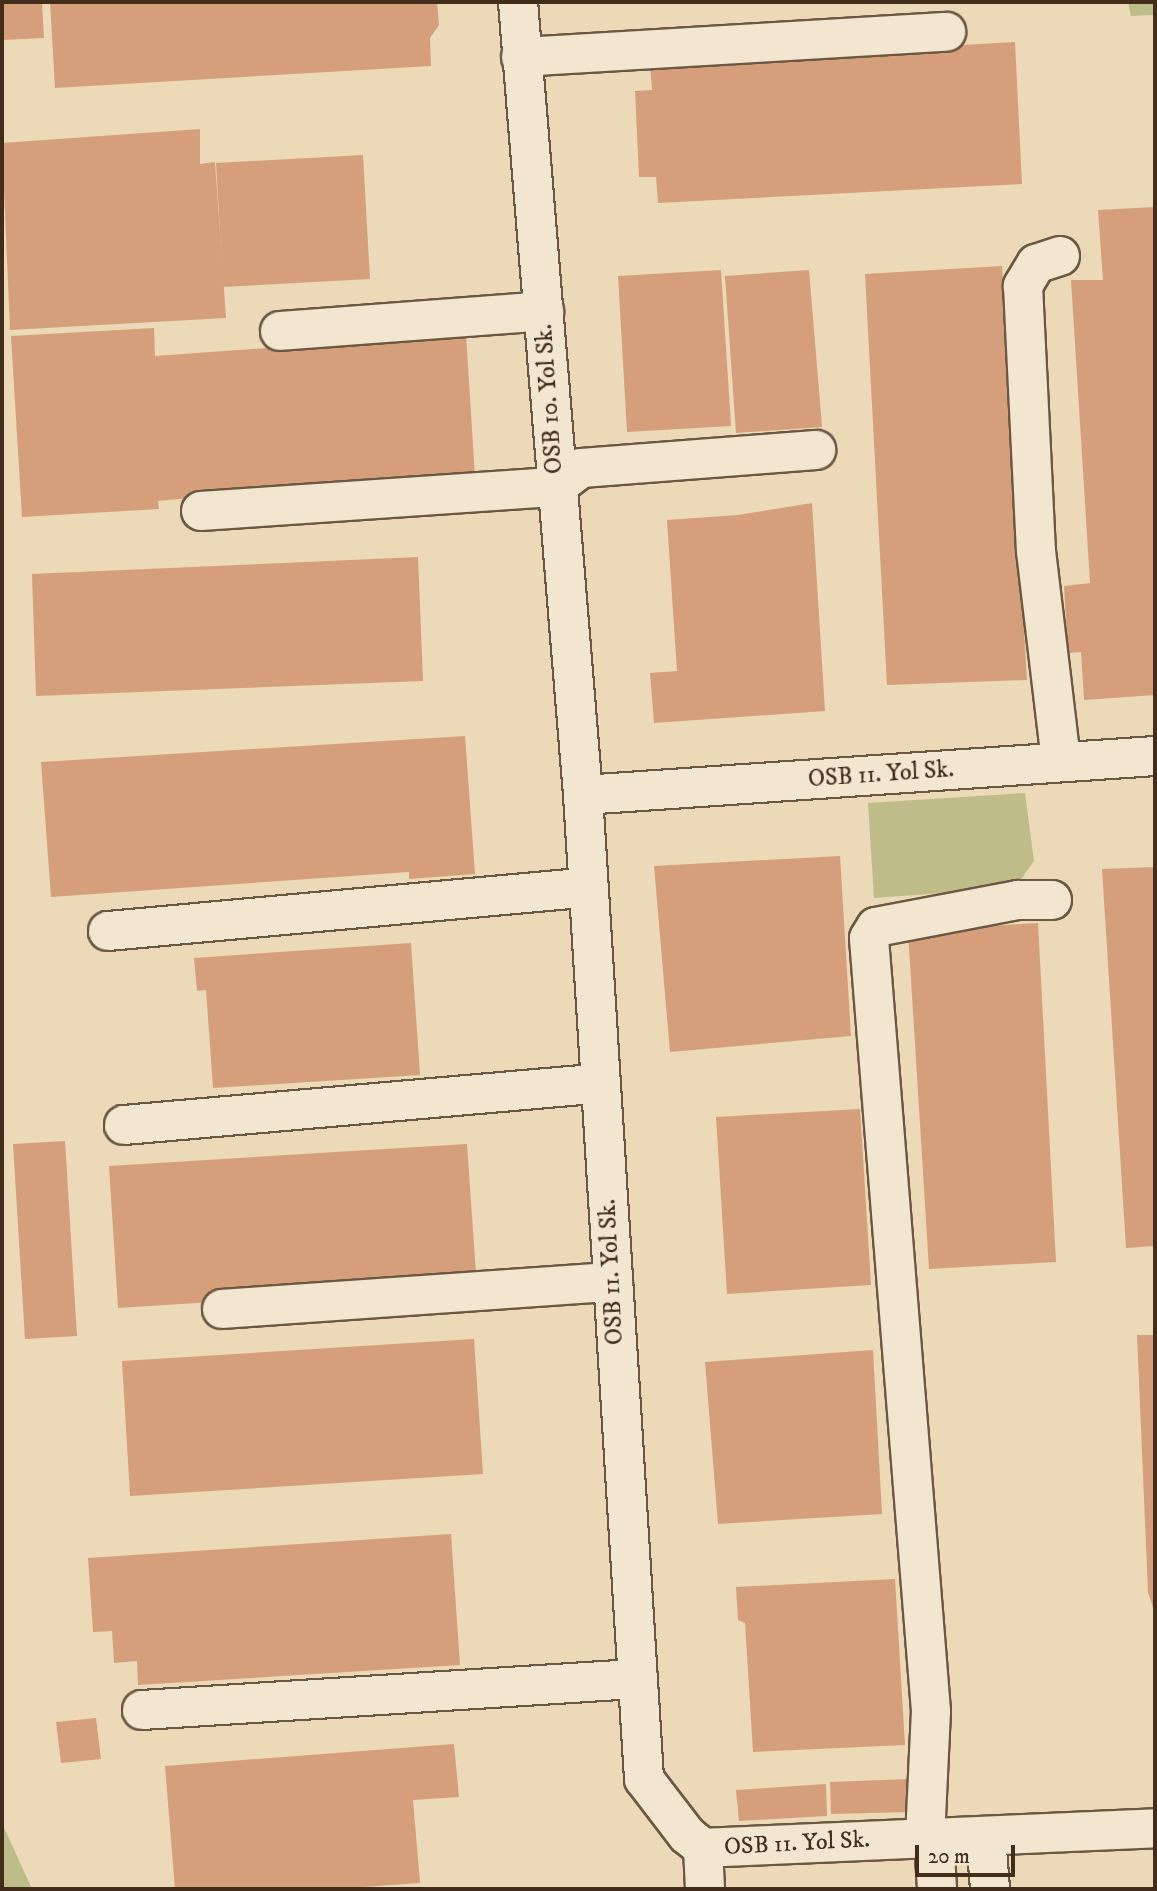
<!DOCTYPE html>
<style>
body{margin:0}
#map{position:relative;width:1157px;height:1891px;overflow:hidden;background:#ebd9b7;font-family:"IM FELL DW Pica",serif}
div>[style]{position:absolute}
.green>*{inset:0;background:#bebd8a}
.building>*{inset:0;background:#d59f7b}
.roads{filter:drop-shadow(2px 0 #6c5842) drop-shadow(-2px 0 #6c5842) drop-shadow(0 2px #6c5842) drop-shadow(0 -2px #6c5842)}
.minor>*{height:38px;margin:-19px;padding:0 19px;transform-origin:19px;border-radius:19px;background:#f2e6d0}
span{translate:-50% -50%;white-space:nowrap;text-align:center;line-height:1.15;-webkit-text-stroke:7px #f2e6d0;paint-order:stroke}
.street-label{font-size:24px;color:#422d1b}
.frame{position:absolute;inset:0;border:4px solid #422d1b;pointer-events:none}
.scale{position:absolute;left:915px;top:1845px;width:100px;height:32px;box-sizing:border-box;border:4px solid #422d1b;border-top:0;padding-left:9px;font-size:21px;line-height:24px;white-space:nowrap;color:#422d1b;-webkit-text-stroke:5px #f2e6d0;paint-order:stroke}
</style>
<div id="map">
<div class="green">
<div style="clip-path:polygon(1128px 2px,1155px 2px,1155px 15px,1131px 16px)"></div>
<div style="clip-path:polygon(1025px 793px,1034px 861px,1022px 878px,1000px 889px,874px 898px,868px 803px)"></div>
<div style="clip-path:polygon(2px 1823px,32px 1889px,2px 1889px)"></div>
</div>
<div class="building">
<div style="clip-path:polygon(2px 2px,42px 2px,44px 38px,2px 40px)"></div>
<div style="clip-path:polygon(50px 2px,437px 2px,439px 25px,430px 38px,431px 66px,55px 88px)"></div>
<div style="clip-path:polygon(1015px 42px,1022px 184px,658px 203px,656px 177px,639px 177px,635px 91px,652px 90px,650px 63px)"></div>
<div style="clip-path:polygon(200px 129px,200px 164px,215px 162px,226px 318px,10px 330px,2px 143px)"></div>
<div style="clip-path:polygon(363px 155px,370px 279px,223px 287px,216px 163px)"></div>
<div style="clip-path:polygon(1155px 207px,1155px 695px,1084px 700px,1081px 652px,1068px 653px,1064px 586px,1090px 583px,1071px 280px,1103px 280px,1098px 210px)"></div>
<div style="clip-path:polygon(1002px 266px,1027px 680px,887px 685px,865px 274px)"></div>
<div style="clip-path:polygon(721px 270px,731px 426px,627px 432px,618px 276px)"></div>
<div style="clip-path:polygon(809px 270px,822px 427px,736px 433px,725px 276px)"></div>
<div style="clip-path:polygon(154px 328px,155px 356px,466px 334px,475px 478px,230px 494px,158px 501px,159px 509px,22px 517px,11px 336px)"></div>
<div style="clip-path:polygon(812px 503px,825px 711px,654px 723px,650px 673px,677px 671px,667px 520px,738px 515px)"></div>
<div style="clip-path:polygon(418px 557px,423px 681px,36px 696px,32px 574px)"></div>
<div style="clip-path:polygon(465px 736px,475px 874px,409px 879px,409px 872px,51px 897px,41px 762px)"></div>
<div style="clip-path:polygon(840px 856px,851px 1036px,670px 1052px,654px 866px)"></div>
<div style="clip-path:polygon(1155px 867px,1155px 1246px,1126px 1248px,1102px 869px)"></div>
<div style="clip-path:polygon(1038px 923px,1056px 1262px,929px 1269px,908px 931px)"></div>
<div style="clip-path:polygon(411px 943px,420px 1075px,213px 1088px,206px 990px,197px 991px,194px 958px)"></div>
<div style="clip-path:polygon(860px 1109px,871px 1285px,727px 1294px,716px 1117px)"></div>
<div style="clip-path:polygon(65px 1141px,77px 1336px,25px 1339px,13px 1144px)"></div>
<div style="clip-path:polygon(467px 1144px,476px 1274px,325px 1295px,118px 1308px,109px 1166px)"></div>
<div style="clip-path:polygon(1137px 1335px,1155px 1335px,1155px 1614px,1148px 1592px)"></div>
<div style="clip-path:polygon(474px 1339px,483px 1474px,130px 1496px,122px 1361px)"></div>
<div style="clip-path:polygon(873px 1350px,882px 1514px,718px 1524px,705px 1362px)"></div>
<div style="clip-path:polygon(451px 1534px,460px 1665px,138px 1685px,137px 1661px,114px 1663px,112px 1631px,93px 1632px,88px 1558px)"></div>
<div style="clip-path:polygon(895px 1579px,905px 1745px,753px 1752px,745px 1623px,738px 1620px,736px 1587px)"></div>
<div style="clip-path:polygon(96px 1718px,101px 1759px,61px 1763px,56px 1722px)"></div>
<div style="clip-path:polygon(454px 1744px,459px 1797px,413px 1800px,420px 1883px,335px 1889px,175px 1889px,165px 1766px)"></div>
<div style="clip-path:polygon(909px 1779px,910px 1812px,831px 1814px,830px 1782px)"></div>
<div style="clip-path:polygon(826px 1784px,827px 1816px,739px 1821px,736px 1790px)"></div>
</div>
<div class="roads">
<div class="minor">
<div style="left:518px;top:2px;width:796px;rotate:85.31deg"></div>
<div style="left:583px;top:795px;width:986px;rotate:86.45deg"></div>
<div style="left:644px;top:1779px;width:71px;rotate:52.5deg"></div>
<div style="left:687px;top:1835px;width:21px;rotate:39deg"></div>
<div style="left:703px;top:1848px;width:452px;rotate:-2.5deg"></div>
<div style="left:521px;top:57px;width:426px;rotate:-3.4deg"></div>
<div style="left:1060px;top:256px;width:25px;rotate:162deg"></div>
<div style="left:1036px;top:264px;width:26px;rotate:121deg"></div>
<div style="left:1023px;top:286px;width:265px;rotate:87.2deg"></div>
<div style="left:1036px;top:551px;width:212px;rotate:83.2deg"></div>
<div style="left:280px;top:331px;width:265px;rotate:-4.3deg"></div>
<div style="left:201px;top:511px;width:356px;rotate:-3.9deg"></div>
<div style="left:556px;top:487px;width:31px;rotate:-37deg"></div>
<div style="left:581px;top:468px;width:236px;rotate:-4.4deg"></div>
<div style="left:583px;top:795px;width:573px;rotate:-3.9deg"></div>
<div style="left:108px;top:931px;width:482px;rotate:-5.2deg"></div>
<div style="left:124px;top:1125px;width:478px;rotate:-5deg"></div>
<div style="left:222px;top:1309px;width:392px;rotate:-4deg"></div>
<div style="left:142px;top:1710px;width:497px;rotate:-3.6deg"></div>
<div style="left:986px;top:1836px;width:53px;rotate:85.7deg"></div>
<div style="left:925px;top:1838px;width:127px;rotate:-87.3deg"></div>
<div style="left:931px;top:1711px;width:775px;rotate:-94.59deg"></div>
<div style="left:869px;top:938px;width:13px;rotate:-58deg"></div>
<div style="left:876px;top:927px;width:145px;rotate:-10.8deg"></div>
<div style="left:1018px;top:900px;width:34px"></div>
<div style="left:934px;top:1838px;width:51px;rotate:86.6deg"></div>
<div style="left:703px;top:1848px;width:41px;rotate:87.2deg"></div>
</div>
</div>
<div class="street-label">
<span style="left:550px;top:399px;rotate:-94deg">OSB 10. Yol Sk.</span>
<span style="left:881px;top:775px;rotate:-4deg">OSB 11. Yol Sk.</span>
<span style="left:612px;top:1272px;rotate:-93deg">OSB 11. Yol Sk.</span>
<span style="left:797px;top:1844px;rotate:-3deg">OSB 11. Yol Sk.</span>
</div>
<div class="frame"></div>
<div class="scale">20 m</div>
</div>
